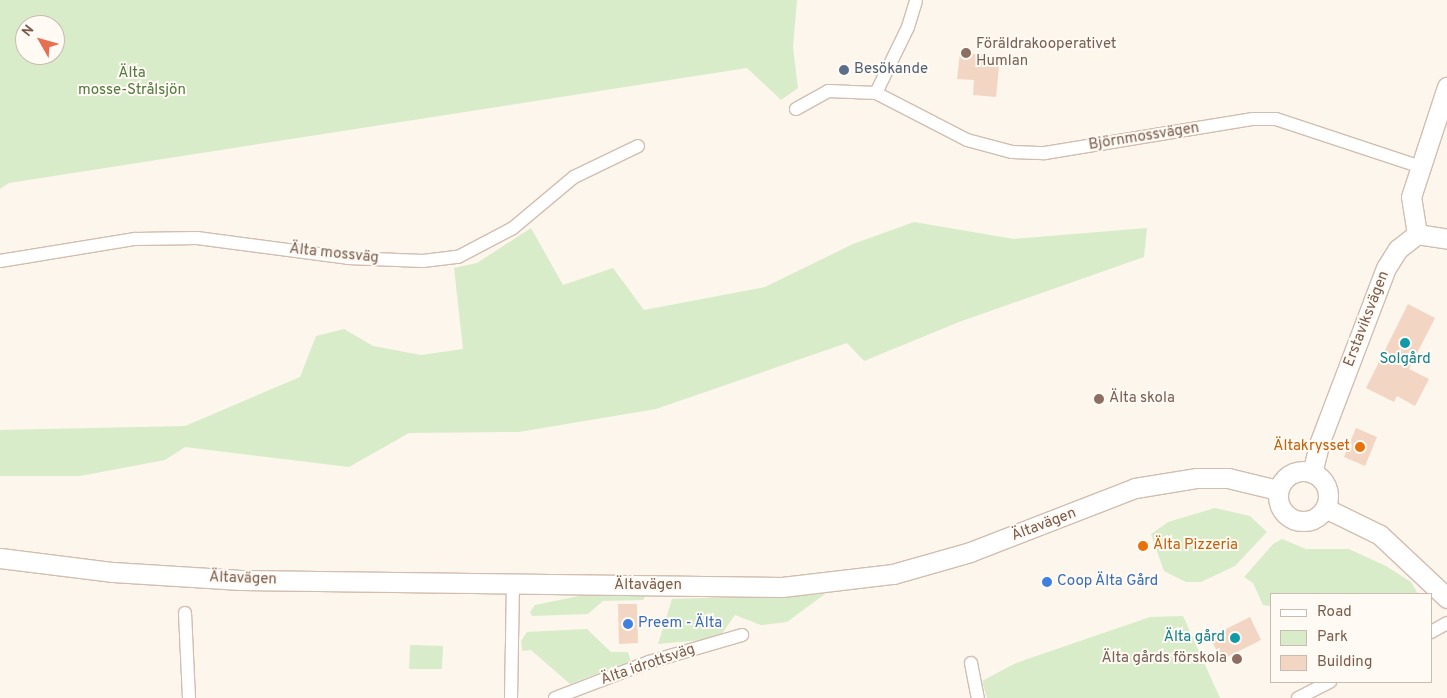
<!DOCTYPE html>
<meta charset="utf-8">
<style>
body{margin:0}
#map{position:relative;width:1447px;height:698px;overflow:hidden;background:#fdf6ec;font-family:Overpass,sans-serif}
div>[style]{position:absolute}
.green>*{inset:0;background:#d8ecc9}
.building>*{inset:0;background:#f3d5c3}
.roads{filter:drop-shadow(1px 0 #d1beb0) drop-shadow(-1px 0 #d1beb0) drop-shadow(0 1px #d1beb0) drop-shadow(0 -1px #d1beb0)}
.street>*{height:12px;margin:-6px;padding:0 6px;transform-origin:6px;border-radius:6px;background:#fff}
.secondary>*{height:19px;margin:-9.5px;padding:0 9.5px;transform-origin:9.5px;border-radius:9.5px;background:#fff}
.secondary>.ring{margin:-9.5px;padding:0;box-sizing:content-box;background:none;border:19px solid #fff;border-radius:50%}
.dots>*{width:14px;height:14px;translate:-50% -50%;box-sizing:border-box;border:2px solid #fffaf3;border-radius:50%}
span{translate:-50% -50%;white-space:nowrap;text-align:center;line-height:1.15;-webkit-text-stroke:4px #fffaf3;paint-order:stroke}
.education-label{font-size:15px;color:#785e54}
.left{translate:0 -50%;text-align:left}
.right{translate:-100% -50%;text-align:right}
.service-label{font-size:15px;color:#4e5e75}
.park-label{font-size:15px;color:#537a41}
.street-label{font-size:15px;color:#7a5c4d}
.culture-label{font-size:15px;color:#0d838f}
.food-label{font-size:15px;color:#c56008}
.shop-label{font-size:15px;color:#366cbe}
.legend{position:absolute;left:1270px;top:593px;width:162px;height:90px;box-sizing:border-box;background:#fffaf3;border:1px solid #cabbb1;margin:0;padding:6px 9px;list-style:none;font-size:15px;color:#7a5c4d}
.legend li{display:flex;align-items:center;gap:10px;height:25px}
.legend b{width:25px;border:1px solid #cabbb1}
.north{position:absolute;left:15px;top:15px;width:50px;height:50px;box-sizing:border-box;background:#fffaf3;border:1px solid #cabbb1;border-radius:50%;rotate:308deg;font-size:14px;font-weight:700;line-height:20px;text-align:center;color:#7a5c4d}
.north::after{content:'';display:block;margin:auto;width:18px;height:22px;background:#e76f51;clip-path:polygon(50% 0,100% 100%,50% 72%,0 100%)}
</style>
<div id="map">
<div class="green">
<div style="clip-path:polygon(evenodd,0 0,797px 0,793px 47px,798px 88px,781px 100px,747px 68px,9px 183px,0 189px,0 0,25px 25px,55px 25px,55px 55px,25px 55px,25px 25px)"></div>
<div style="clip-path:polygon(914px 222px,1014px 239px,1147px 228px,1144px 257px,959px 322px,864px 361px,847px 343px,656px 409px,519px 432px,409px 433px,349px 467px,185px 447px,165px 460px,80px 476px,0 476px,0 430px,185px 426px,300px 377px,316px 336px,344px 329px,373px 346px,421px 355px,463px 349px,454px 268px,477px 263px,531px 228px,563px 285px,613px 268px,644px 310px,765px 287px,853px 244px)"></div>
<div style="clip-path:polygon(1215px 508px,1250px 516px,1267px 532px,1235px 566px,1201px 582px,1186px 582px,1164px 571px,1151px 534px,1168px 522px)"></div>
<div style="clip-path:polygon(1282px 539px,1306px 549px,1349px 549px,1386px 566px,1411px 582px,1418px 594px,1271px 594px,1271px 606px,1263px 605px,1253px 583px,1244px 577px,1273px 544px)"></div>
<div style="clip-path:polygon(825px 594px,787px 622px,761px 625px,735px 615px,721px 635px,713px 639px,658px 644px,672px 599px)"></div>
<div style="clip-path:polygon(646px 595px,643px 600px,603px 601px,588px 614px,532px 616px,530px 612px,535px 605px,579px 596px)"></div>
<div style="clip-path:polygon(1183px 616px,1220px 698px,987px 698px,982px 681px,1016px 663px,1150px 617px)"></div>
<div style="clip-path:polygon(587px 629px,611px 652px,628px 652px,631px 661px,570px 684px,531px 650px,522px 651px,521px 641px,527px 632px)"></div>
<div style="clip-path:polygon(410px 645px,443px 646px,442px 669px,409px 669px)"></div>
</div>
<div class="building">
<div style="clip-path:polygon(960px 53px,1000px 56px,996px 97px,973px 95px,974px 80px,957px 79px)"></div>
<div style="clip-path:polygon(1408px 304px,1435px 318px,1409px 369px,1429px 379px,1415px 406px,1397px 396px,1394px 402px,1366px 388px)"></div>
<div style="clip-path:polygon(1356px 428px,1377px 437px,1365px 466px,1344px 457px)"></div>
<div style="clip-path:polygon(618px 604px,637px 604px,638px 643px,619px 644px)"></div>
<div style="clip-path:polygon(1250px 617px,1261px 640px,1221px 660px,1210px 637px)"></div>
</div>
<div class="roads">
<div class="street">
<div style="left:876px;top:93px;width:73px;rotate:-64.1deg"></div>
<div style="left:908px;top:27px;width:27px;rotate:-73deg"></div>
<div style="left:796px;top:109px;width:37px;rotate:-29deg"></div>
<div style="left:828px;top:91px;width:48px;rotate:2.4deg"></div>
<div style="left:876px;top:93px;width:102px;rotate:27.3deg"></div>
<div style="left:967px;top:140px;width:47px;rotate:14.9deg"></div>
<div style="left:1012px;top:152px;width:33px;rotate:2deg"></div>
<div style="left:1045px;top:153px;width:211px;rotate:-9.3deg"></div>
<div style="left:1253px;top:119px;width:23px"></div>
<div style="left:1276px;top:119px;width:150px;rotate:18.3deg"></div>
<div style="left:0;top:261px;width:137px;rotate:-9.3deg"></div>
<div style="left:135px;top:239px;width:62px;rotate:-0.9deg"></div>
<div style="left:197px;top:238px;width:152px;rotate:7.5deg"></div>
<div style="left:348px;top:258px;width:75px;rotate:2.3deg"></div>
<div style="left:423px;top:261px;width:35px;rotate:-7deg"></div>
<div style="left:458px;top:257px;width:62px;rotate:-27.8deg"></div>
<div style="left:513px;top:228px;width:80px;rotate:-39.9deg"></div>
<div style="left:574px;top:177px;width:71px;rotate:-25.8deg"></div>
<div style="left:185px;top:613px;width:85px;rotate:87.3deg"></div>
<div style="left:1431px;top:632px;width:18px;rotate:-29deg"></div>
<div style="left:971px;top:663px;width:36px;rotate:79deg"></div>
<div style="left:511px;top:698px;width:113px;rotate:-89deg"></div>
<div style="left:555px;top:698px;width:101px;rotate:-21deg"></div>
<div style="left:649px;top:662px;width:97px;rotate:-16.2deg"></div>
<div style="left:1298px;top:698px;width:36px;rotate:-27deg"></div>
</div>
<div class="secondary">
<div style="left:1417px;top:234px;width:37px;rotate:-99deg"></div>
<div style="left:1411px;top:197px;width:116px;rotate:-71.9deg"></div>
<div style="left:1417px;top:234px;width:30px;rotate:9deg"></div>
<div class="ring" style="left:1278px;top:471px;width:31px;height:31px"></div>
<div style="left:1312px;top:473px;width:30px;rotate:-76deg"></div>
<div style="left:1319px;top:444px;width:188px;rotate:-69.2deg"></div>
<div style="left:1386px;top:268px;width:22px;rotate:-58deg"></div>
<div style="left:1398px;top:249px;width:24px;rotate:-38deg"></div>
<div style="left:1325px;top:508px;width:61px;rotate:26.1deg"></div>
<div style="left:1380px;top:535px;width:92px;rotate:43.2deg"></div>
<div style="left:0;top:558px;width:114px;rotate:7.1deg"></div>
<div style="left:113px;top:572px;width:128px;rotate:3.6deg"></div>
<div style="left:241px;top:580px;width:541px;rotate:0.74deg"></div>
<div style="left:782px;top:587px;width:112px;rotate:-6.7deg"></div>
<div style="left:893px;top:574px;width:80px;rotate:-15.9deg"></div>
<div style="left:970px;top:552px;width:177px;rotate:-21.2deg"></div>
<div style="left:1135px;top:488px;width:63px;rotate:-9.2deg"></div>
<div style="left:1197px;top:478px;width:31px"></div>
<div style="left:1228px;top:478px;width:51px;rotate:13.5deg"></div>
</div>
</div>
<div class="dots">
<div style="left:966px;top:53px;background:#8d6e63"></div>
<div style="left:844px;top:70px;background:#5c6f8a"></div>
<div style="left:1405px;top:343px;background:#0f9aa8"></div>
<div style="left:1099px;top:399px;background:#8d6e63"></div>
<div style="left:1360px;top:447px;background:#e8710a"></div>
<div style="left:1143px;top:546px;background:#e8710a"></div>
<div style="left:1047px;top:582px;background:#3f7fe0"></div>
<div style="left:628px;top:624px;background:#3f7fe0"></div>
<div style="left:1235px;top:638px;background:#0f9aa8"></div>
<div style="left:1237px;top:659px;background:#8d6e63"></div>
</div>
<div class="education-label">
<span class="left" style="left:976px;top:53px">Föräldrakooperativet<br>Humlan</span>
<span class="left" style="left:1109px;top:399px">Älta skola</span>
<span class="right" style="left:1227px;top:659px">Älta gårds förskola</span>
</div>
<div class="service-label">
<span class="left" style="left:854px;top:70px">Besökande</span>
</div>
<div class="park-label">
<span style="left:132px;top:82px">Älta<br>mosse-Strålsjön</span>
</div>
<div class="street-label">
<span style="left:1144px;top:137px;rotate:-9deg">Björnmossvägen</span>
<span style="left:334px;top:254px;rotate:6deg">Älta mossväg</span>
<span style="left:1367px;top:319px;rotate:-69deg">Erstaviksvägen</span>
<span style="left:1044px;top:525px;rotate:-21deg">Ältavägen</span>
<span style="left:243px;top:579px;rotate:2deg">Ältavägen</span>
<span style="left:648px;top:586px">Ältavägen</span>
<span style="left:648px;top:665px;rotate:-19deg">Älta idrottsväg</span>
</div>
<div class="culture-label">
<span style="left:1405px;top:360px">Solgård</span>
<span class="right" style="left:1225px;top:638px">Älta gård</span>
</div>
<div class="food-label">
<span class="right" style="left:1350px;top:447px">Ältakrysset</span>
<span class="left" style="left:1153px;top:546px">Älta Pizzeria</span>
</div>
<div class="shop-label">
<span class="left" style="left:1057px;top:582px">Coop Älta Gård</span>
<span class="left" style="left:638px;top:624px">Preem - Älta</span>
</div>
<ul class="legend">
<li><b style="height:6px;background:#fff"></b>Road</li>
<li><b style="height:14px;background:#d8ecc9"></b>Park</li>
<li><b style="height:14px;background:#f3d5c3"></b>Building</li>
</ul>
<div class="north">N</div>
</div>
